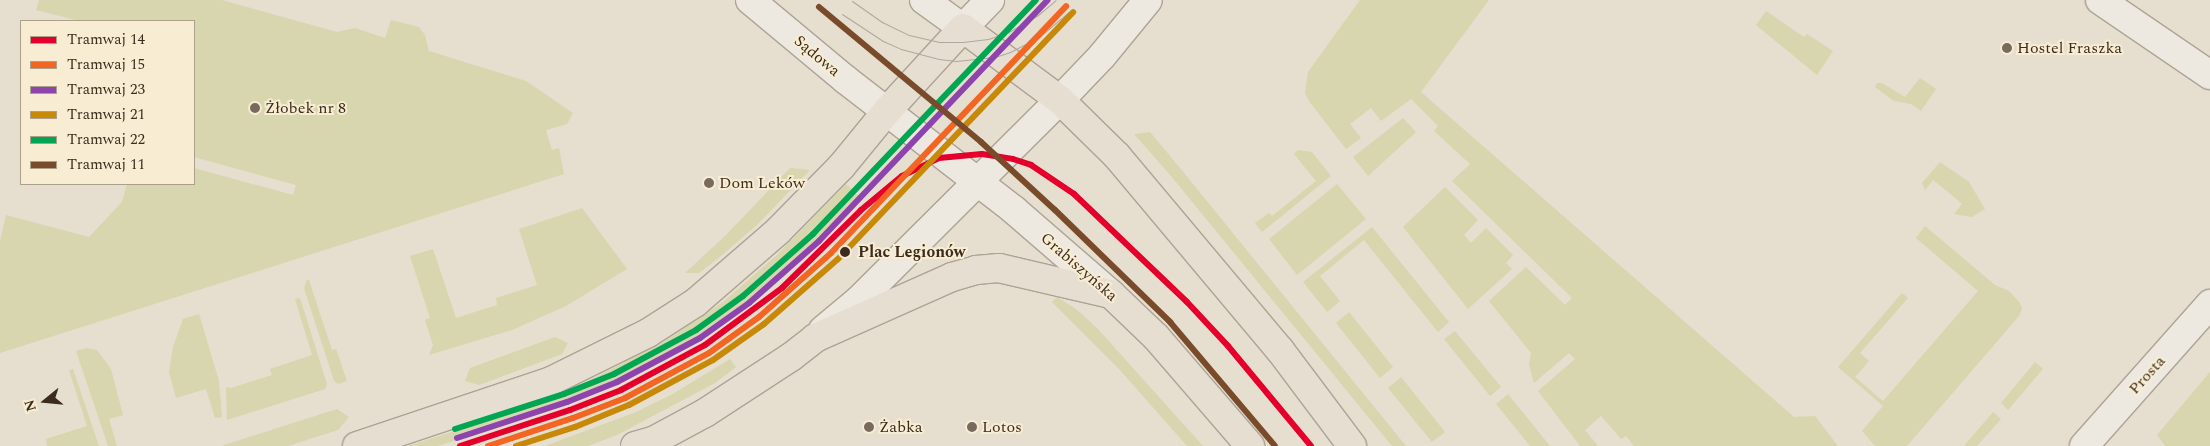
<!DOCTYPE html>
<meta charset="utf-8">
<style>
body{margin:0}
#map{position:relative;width:2210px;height:446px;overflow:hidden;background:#e6dece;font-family:Spectral,serif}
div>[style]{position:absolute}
.green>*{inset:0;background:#d7d6af}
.roads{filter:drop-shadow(1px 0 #aca396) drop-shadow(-1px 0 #aca396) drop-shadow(0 1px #aca396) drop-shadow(0 -1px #aca396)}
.minor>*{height:28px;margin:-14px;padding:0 14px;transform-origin:14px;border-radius:14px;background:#eee9e0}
.major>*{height:28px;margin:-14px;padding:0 14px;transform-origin:14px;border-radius:14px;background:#e6dfd1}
.tram>*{height:1px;margin:-0.5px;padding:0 0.5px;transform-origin:0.5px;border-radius:0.5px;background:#aea8a0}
.tram-1>*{height:6px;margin:-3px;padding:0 3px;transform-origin:3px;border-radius:3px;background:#e4002b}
.tram-2>*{height:6px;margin:-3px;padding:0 3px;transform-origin:3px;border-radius:3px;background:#f26522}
.tram-3>*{height:6px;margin:-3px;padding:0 3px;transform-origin:3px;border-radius:3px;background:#8e44ad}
.tram-4>*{height:6px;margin:-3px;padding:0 3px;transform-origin:3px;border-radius:3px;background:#c88808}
.tram-5>*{height:6px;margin:-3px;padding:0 3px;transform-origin:3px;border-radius:3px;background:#00a651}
.tram-6>*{height:6px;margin:-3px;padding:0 3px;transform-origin:3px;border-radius:3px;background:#7a4b2a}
.dots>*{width:14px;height:14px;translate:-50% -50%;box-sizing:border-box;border:2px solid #f8edd3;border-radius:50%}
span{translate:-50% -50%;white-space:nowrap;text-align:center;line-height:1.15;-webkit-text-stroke:4px #f8edd3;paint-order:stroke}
.poi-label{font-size:16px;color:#3c2c1e}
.left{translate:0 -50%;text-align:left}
.street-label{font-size:16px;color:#3c2c1e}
.stop-label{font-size:16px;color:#3c2c1e;font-weight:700}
.legend{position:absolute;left:20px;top:20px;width:175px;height:165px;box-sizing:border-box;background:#f8edd3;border:1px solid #ada08b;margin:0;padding:6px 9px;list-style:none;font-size:15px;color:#3c2c1e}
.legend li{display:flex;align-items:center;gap:10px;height:25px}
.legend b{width:25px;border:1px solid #ada08b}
.north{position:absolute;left:20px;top:376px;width:50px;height:50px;-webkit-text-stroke:4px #f8edd3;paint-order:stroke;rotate:253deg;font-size:14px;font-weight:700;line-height:20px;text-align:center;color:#3c2c1e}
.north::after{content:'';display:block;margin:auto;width:18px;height:22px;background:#3c2c1e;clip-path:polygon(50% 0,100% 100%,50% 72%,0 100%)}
</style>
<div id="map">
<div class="green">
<div style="clip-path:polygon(39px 0,222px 0,337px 32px,355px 28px,385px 38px,391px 20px,419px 27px,425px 35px,429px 51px,526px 81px,573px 113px,567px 124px,546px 130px,552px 150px,559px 148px,564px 174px,0 353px,0 241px,6px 215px,89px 237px,122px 202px,127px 184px,194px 184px,194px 168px,293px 195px,296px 185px,194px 157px,194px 21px,79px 21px,36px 10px)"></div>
<div style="clip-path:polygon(1360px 0,1489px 0,1421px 92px,1794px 417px,1815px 416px,1838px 446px,1634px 446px,1626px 436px,1621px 439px,1601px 416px,1585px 430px,1598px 446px,1580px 446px,1538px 391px,1575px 359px,1569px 353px,1534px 383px,1529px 365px,1531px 353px,1489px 301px,1526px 267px,1565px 305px,1572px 298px,1452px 181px,1470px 164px,1434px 131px,1438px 126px,1411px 99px,1381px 121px,1371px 108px,1350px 124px,1361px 138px,1346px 149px,1309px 101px,1305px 93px,1308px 72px)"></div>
<div style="clip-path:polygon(1766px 11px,1804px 37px,1807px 34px,1833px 51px,1817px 75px,1756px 25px)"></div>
<div style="clip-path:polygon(1920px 78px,1936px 89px,1921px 111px,1911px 104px,1894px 101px,1875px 87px,1877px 83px,1882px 83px,1905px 97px)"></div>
<div style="clip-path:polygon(1403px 118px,1416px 132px,1368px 176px,1353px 157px)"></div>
<div style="clip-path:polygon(1150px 132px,1180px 168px,1406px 446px,1392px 446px,1171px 176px,1134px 134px)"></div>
<div style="clip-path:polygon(1298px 150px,1312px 152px,1331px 176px,1262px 232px,1255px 223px,1269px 213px,1272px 216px,1316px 181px,1294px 154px)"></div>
<div style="clip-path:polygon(1940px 162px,1969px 182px,1985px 209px,1972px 217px,1954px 214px,1962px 204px,1948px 192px,1933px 180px,1925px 190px,1922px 183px)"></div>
<div style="clip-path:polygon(790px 168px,810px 170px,757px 225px,721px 256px,699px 273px,685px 273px,726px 235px)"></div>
<div style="clip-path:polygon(846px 184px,862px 199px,787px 274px,716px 328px,691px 344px,633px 375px,584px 398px,438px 446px,408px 446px,520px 410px,573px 389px,665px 341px,723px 302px,777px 255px)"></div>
<div style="clip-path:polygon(1337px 184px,1366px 219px,1297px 275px,1269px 239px)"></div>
<div style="clip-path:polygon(1445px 187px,1478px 220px,1464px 235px,1471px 243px,1486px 228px,1513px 255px,1506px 263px,1512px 269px,1468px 309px,1403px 227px)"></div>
<div style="clip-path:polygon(582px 208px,627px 269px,566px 306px,512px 330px,429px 355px,433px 345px,425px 320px,430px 318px,410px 256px,433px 249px,456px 318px,497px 305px,496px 298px,537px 285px,519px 229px)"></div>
<div style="clip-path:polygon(1925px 226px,1995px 285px,2009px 291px,2020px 303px,2022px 309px,2019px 316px,1907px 446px,1875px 446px,1862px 431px,1883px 406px,1838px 367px,1902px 293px,1908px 298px,1860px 353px,1869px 361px,1855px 377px,1883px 401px,1978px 291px,1916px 238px)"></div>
<div style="clip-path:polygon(1372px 227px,1449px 322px,1438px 332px,1364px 240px,1320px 276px,1340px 301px,1327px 312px,1303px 282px)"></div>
<div style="clip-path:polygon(307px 280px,309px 280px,332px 350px,336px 349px,347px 381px,338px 384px,334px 381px,304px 288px)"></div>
<div style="clip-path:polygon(1057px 297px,1076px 309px,1097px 328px,1203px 446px,1187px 446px,1119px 369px,1052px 302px)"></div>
<div style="clip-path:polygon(300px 298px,327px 384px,325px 389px,227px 420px,226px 387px,231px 388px,272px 375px,270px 369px,312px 355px,295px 299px)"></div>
<div style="clip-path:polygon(1349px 312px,1393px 367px,1380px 378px,1336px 323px)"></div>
<div style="clip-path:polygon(199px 314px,219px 381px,222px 417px,215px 418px,206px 389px,176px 398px,169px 372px,173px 347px,183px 319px)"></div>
<div style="clip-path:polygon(1455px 331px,1501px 387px,1490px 396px,1444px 339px)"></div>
<div style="clip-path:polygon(555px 337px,568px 343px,562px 354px,479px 385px,465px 381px,470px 368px)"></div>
<div style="clip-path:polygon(87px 348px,97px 350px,111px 369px,123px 415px,109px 419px,117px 446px,108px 446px,76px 351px)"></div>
<div style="clip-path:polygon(730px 359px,736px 367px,715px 383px,617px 435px,588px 446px,545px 446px,636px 412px,671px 395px)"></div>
<div style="clip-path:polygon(2035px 362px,2043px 369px,2008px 410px,2001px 403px)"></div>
<div style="clip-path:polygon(73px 369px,99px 446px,47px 446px,46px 439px,87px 426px,69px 370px)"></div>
<div style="clip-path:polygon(2210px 372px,2210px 446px,2165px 446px,2157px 435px)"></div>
<div style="clip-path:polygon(1401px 377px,1445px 432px,1432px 442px,1388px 388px)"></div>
<div style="clip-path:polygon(1508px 394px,1550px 446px,1530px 446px,1496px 404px)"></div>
<div style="clip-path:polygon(337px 409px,349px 417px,338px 430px,288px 446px,221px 446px)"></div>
<div style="clip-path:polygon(1993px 412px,2001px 419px,1977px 446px,1964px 446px)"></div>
</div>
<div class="roads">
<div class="minor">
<div style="left:750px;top:0;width:125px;rotate:39.8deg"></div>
<div style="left:846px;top:80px;width:212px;rotate:37.7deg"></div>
<div style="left:1014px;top:210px;width:128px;rotate:40.9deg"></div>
<div style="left:924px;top:0;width:48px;rotate:35.7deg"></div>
<div style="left:963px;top:28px;width:39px;rotate:-46deg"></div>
<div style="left:2100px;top:0;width:133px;rotate:34.3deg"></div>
<div style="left:823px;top:330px;width:47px;rotate:-39.8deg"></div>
<div style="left:859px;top:300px;width:284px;rotate:-44.9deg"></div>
<div style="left:1060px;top:100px;width:61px;rotate:-46.3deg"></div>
<div style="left:1102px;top:56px;width:72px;rotate:-50.6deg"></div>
<div style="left:2084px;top:446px;width:190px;rotate:-48.4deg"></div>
</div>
<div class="major">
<div style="left:357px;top:446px;width:205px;rotate:-18.5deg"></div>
<div style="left:551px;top:381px;width:108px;rotate:-26.3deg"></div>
<div style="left:648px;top:333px;width:56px;rotate:-32.6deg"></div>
<div style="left:695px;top:303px;width:110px;rotate:-40.9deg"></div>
<div style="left:778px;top:231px;width:90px;rotate:-45.5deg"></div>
<div style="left:841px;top:167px;width:71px;rotate:-50.7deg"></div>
<div style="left:886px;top:112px;width:114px;rotate:-47.5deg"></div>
<div style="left:963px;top:28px;width:121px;rotate:36.6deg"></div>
<div style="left:1060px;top:100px;width:80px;rotate:44.5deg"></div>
<div style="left:1117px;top:156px;width:253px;rotate:50deg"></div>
<div style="left:1280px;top:350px;width:120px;rotate:53.1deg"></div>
<div style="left:635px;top:446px;width:19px;rotate:-16deg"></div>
<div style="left:653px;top:441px;width:59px;rotate:-28.3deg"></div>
<div style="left:705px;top:413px;width:103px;rotate:-33.1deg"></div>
<div style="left:791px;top:357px;width:31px;rotate:-38deg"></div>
<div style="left:815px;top:338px;width:150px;rotate:-24deg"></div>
<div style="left:952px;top:277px;width:25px;rotate:-16deg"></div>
<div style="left:976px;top:270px;width:23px;rotate:-5deg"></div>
<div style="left:999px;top:268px;width:115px;rotate:13.1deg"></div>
<div style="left:1111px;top:294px;width:62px;rotate:43.7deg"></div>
<div style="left:1156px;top:337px;width:144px;rotate:49.2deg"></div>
</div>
</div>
<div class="tram">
<div style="left:852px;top:1px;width:37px;rotate:35deg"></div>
<div style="left:882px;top:22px;width:30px;rotate:26deg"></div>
<div style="left:909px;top:35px;width:31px;rotate:13deg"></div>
<div style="left:939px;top:42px;width:24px"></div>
<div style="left:963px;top:42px;width:25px;rotate:-7deg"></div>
<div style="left:988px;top:39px;width:20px;rotate:-18deg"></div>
<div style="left:1007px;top:33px;width:36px;rotate:-30deg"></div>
<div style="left:1038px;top:15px;width:23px;rotate:-40deg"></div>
<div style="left:842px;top:14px;width:49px;rotate:33.4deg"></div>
<div style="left:883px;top:41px;width:20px;rotate:24deg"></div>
<div style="left:901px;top:49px;width:39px;rotate:15deg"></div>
<div style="left:939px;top:59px;width:17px;rotate:7deg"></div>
<div style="left:956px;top:61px;width:39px;rotate:-6deg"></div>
<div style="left:995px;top:57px;width:16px;rotate:-18deg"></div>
<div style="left:1010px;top:52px;width:33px;rotate:-27deg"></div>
<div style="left:1039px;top:37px;width:39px;rotate:-40deg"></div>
</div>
<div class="tram-1">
<div style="left:460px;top:446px;width:116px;rotate:-18.1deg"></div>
<div style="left:570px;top:410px;width:55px;rotate:-21.4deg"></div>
<div style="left:621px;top:390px;width:95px;rotate:-28.2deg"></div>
<div style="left:705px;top:345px;width:96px;rotate:-36.5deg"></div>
<div style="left:782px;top:288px;width:111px;rotate:-44.6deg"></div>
<div style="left:861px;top:210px;width:53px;rotate:-39.7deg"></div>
<div style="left:902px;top:176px;width:41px;rotate:-25.9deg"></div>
<div style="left:939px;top:158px;width:43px;rotate:-5.3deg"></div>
<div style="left:982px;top:154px;width:31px;rotate:9deg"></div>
<div style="left:1013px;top:159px;width:19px;rotate:18deg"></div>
<div style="left:1031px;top:165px;width:52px;rotate:34deg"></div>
<div style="left:1074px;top:194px;width:156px;rotate:43.7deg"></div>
<div style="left:1187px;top:302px;width:60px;rotate:47deg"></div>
<div style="left:1228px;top:346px;width:130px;rotate:50.3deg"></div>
</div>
<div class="tram-2">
<div style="left:488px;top:446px;width:89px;rotate:-18.2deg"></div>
<div style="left:573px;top:418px;width:56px;rotate:-21deg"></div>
<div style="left:625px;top:398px;width:95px;rotate:-28.2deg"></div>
<div style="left:709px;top:353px;width:62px;rotate:-35.8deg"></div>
<div style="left:759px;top:317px;width:96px;rotate:-41.6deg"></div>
<div style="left:831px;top:253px;width:341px;rotate:-46.4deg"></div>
</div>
<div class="tram-3">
<div style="left:457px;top:438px;width:116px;rotate:-18.1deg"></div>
<div style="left:567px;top:402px;width:54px;rotate:-21.8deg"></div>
<div style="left:617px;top:382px;width:94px;rotate:-27.9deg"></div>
<div style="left:700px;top:338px;width:60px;rotate:-35.5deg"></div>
<div style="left:749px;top:303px;width:94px;rotate:-41.5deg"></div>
<div style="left:819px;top:241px;width:332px;rotate:-46.5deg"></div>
</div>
<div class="tram-4">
<div style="left:516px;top:446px;width:62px;rotate:-17.9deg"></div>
<div style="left:575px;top:427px;width:58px;rotate:-22.2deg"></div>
<div style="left:629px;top:405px;width:95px;rotate:-28.2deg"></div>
<div style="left:713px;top:360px;width:62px;rotate:-35.2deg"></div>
<div style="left:764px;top:324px;width:98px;rotate:-41.3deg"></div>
<div style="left:838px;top:259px;width:341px;rotate:-46.4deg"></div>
</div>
<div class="tram-5">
<div style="left:455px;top:429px;width:114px;rotate:-17.8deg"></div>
<div style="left:564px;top:394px;width:54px;rotate:-21.8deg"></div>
<div style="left:614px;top:374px;width:93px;rotate:-28.2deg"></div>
<div style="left:696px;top:330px;width:58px;rotate:-35.9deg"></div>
<div style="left:743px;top:296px;width:94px;rotate:-41.5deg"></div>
<div style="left:813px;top:234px;width:323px;rotate:-46.4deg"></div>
</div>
<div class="tram-6">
<div style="left:819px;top:7px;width:211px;rotate:39.8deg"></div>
<div style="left:981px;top:142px;width:100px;rotate:42.6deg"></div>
<div style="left:1055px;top:210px;width:161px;rotate:44.2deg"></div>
<div style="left:1170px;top:322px;width:162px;rotate:49.7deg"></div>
</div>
<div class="dots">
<div style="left:2007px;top:48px;background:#786a5c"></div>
<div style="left:255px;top:108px;background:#786a5c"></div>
<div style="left:709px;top:183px;background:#786a5c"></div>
<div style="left:845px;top:252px;background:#3c2c1e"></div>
<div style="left:869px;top:427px;background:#786a5c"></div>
<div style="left:972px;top:427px;background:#786a5c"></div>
</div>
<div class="poi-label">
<span class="left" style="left:2017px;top:48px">Hostel Fraszka</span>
<span class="left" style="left:265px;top:108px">Żłobek nr 8</span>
<span class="left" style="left:719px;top:183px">Dom Leków</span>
<span class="left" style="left:879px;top:427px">Żabka</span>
<span class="left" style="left:982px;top:427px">Lotos</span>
</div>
<div class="street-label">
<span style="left:817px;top:56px;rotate:40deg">Sądowa</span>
<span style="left:1079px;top:267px;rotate:41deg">Grabiszyńska</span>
<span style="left:2147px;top:375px;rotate:-48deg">Prosta</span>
</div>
<div class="stop-label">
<span class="left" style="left:858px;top:252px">Plac Legionów</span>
</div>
<ul class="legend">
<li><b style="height:6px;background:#e4002b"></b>Tramwaj 14</li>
<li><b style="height:6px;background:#f26522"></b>Tramwaj 15</li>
<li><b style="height:6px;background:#8e44ad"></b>Tramwaj 23</li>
<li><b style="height:6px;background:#c88808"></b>Tramwaj 21</li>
<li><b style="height:6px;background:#00a651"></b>Tramwaj 22</li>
<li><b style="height:6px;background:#7a4b2a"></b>Tramwaj 11</li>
</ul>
<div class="north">N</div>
</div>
